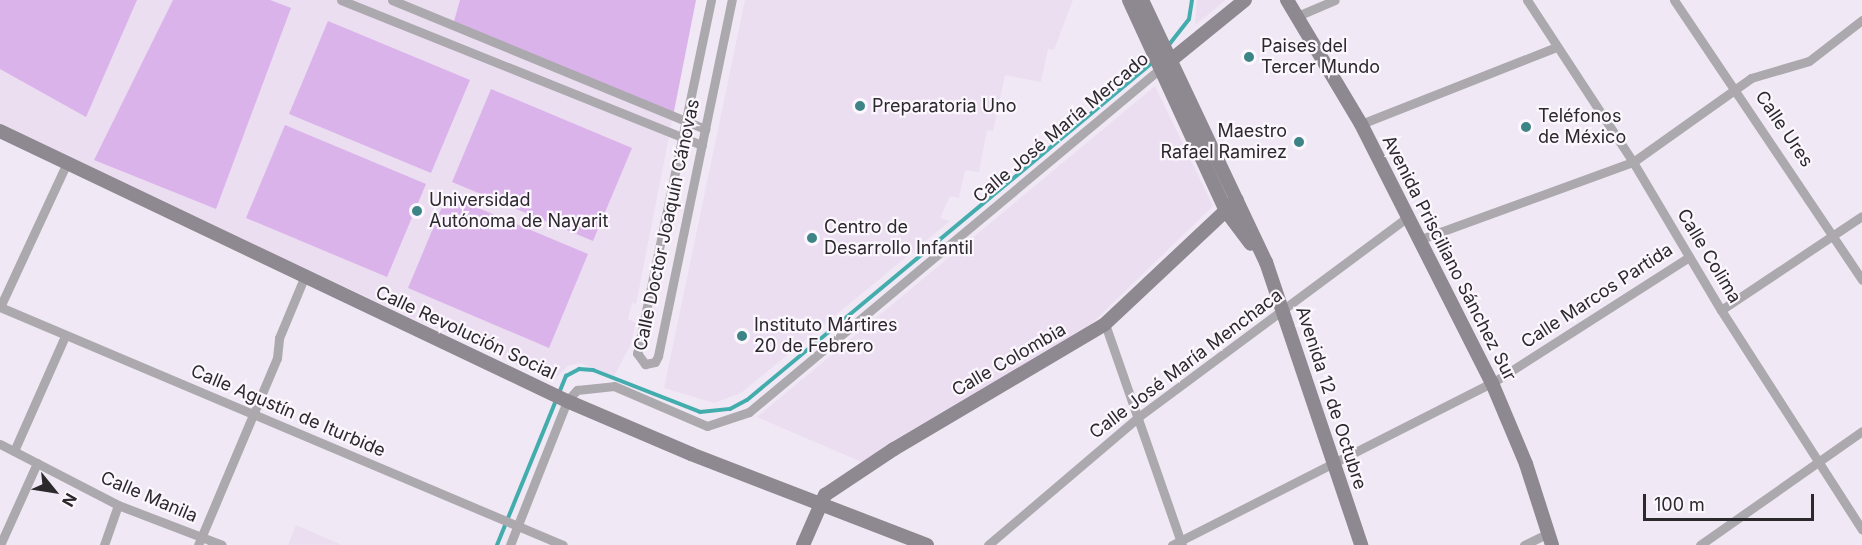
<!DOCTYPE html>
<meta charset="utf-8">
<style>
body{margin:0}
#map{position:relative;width:1862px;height:545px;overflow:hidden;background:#f0e8f4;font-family:Inter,sans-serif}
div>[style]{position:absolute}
.built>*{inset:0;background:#ebdef1}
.green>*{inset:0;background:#dbb3eb}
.stream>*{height:4px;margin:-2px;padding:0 2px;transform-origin:2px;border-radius:2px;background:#43adae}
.minor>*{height:9px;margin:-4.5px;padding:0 4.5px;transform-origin:4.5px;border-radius:4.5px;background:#aca9ae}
.secondary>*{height:14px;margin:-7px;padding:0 7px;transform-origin:7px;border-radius:7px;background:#8e8890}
.dots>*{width:16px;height:16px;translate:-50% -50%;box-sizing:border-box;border:3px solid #fcf6fe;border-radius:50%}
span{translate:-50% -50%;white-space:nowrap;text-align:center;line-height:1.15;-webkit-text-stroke:4.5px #fcf6fe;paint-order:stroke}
.poi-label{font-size:18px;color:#2c292d}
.left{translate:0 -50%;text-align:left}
.right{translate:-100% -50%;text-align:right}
.street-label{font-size:18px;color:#2c292d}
.north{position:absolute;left:24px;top:461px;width:60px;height:60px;-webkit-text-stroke:4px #fcf6fe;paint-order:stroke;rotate:120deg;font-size:16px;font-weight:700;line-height:24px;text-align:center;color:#2c292d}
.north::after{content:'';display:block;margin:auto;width:21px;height:27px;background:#2c292d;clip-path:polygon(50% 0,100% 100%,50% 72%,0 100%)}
.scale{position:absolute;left:1643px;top:494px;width:171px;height:27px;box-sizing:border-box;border:3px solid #2c292d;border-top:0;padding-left:8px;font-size:18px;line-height:21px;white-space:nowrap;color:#2c292d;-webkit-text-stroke:4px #fcf6fe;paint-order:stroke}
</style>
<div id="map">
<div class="built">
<div style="clip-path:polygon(0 0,696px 0,636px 304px,632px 303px,628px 319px,636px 323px,630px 346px,614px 376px,580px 363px,568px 366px,552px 381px,97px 174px,0 124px)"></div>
<div style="clip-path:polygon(745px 0,1073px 0,1054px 50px,1048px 49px,1041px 82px,1005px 75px,993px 131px,987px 130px,979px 172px,965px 170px,959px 198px,950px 196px,940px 218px,950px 221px,741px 393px,714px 403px,664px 388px)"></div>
<div style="clip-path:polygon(1197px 0,1226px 0,1195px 25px)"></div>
<div style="clip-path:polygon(1155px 86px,1213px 206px,1086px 329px,898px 438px,864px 463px,757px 417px)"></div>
<div style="clip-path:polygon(296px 525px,342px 545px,288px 545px)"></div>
</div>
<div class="green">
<div style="clip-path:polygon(0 0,137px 0,86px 117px,0 69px)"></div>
<div style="clip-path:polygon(173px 0,270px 0,291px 8px,216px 209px,94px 160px)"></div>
<div style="clip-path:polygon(460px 0,696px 0,673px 116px,453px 25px)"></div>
<div style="clip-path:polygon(328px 21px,470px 80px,431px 173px,289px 114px)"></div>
<div style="clip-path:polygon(491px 89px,632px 148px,593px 241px,452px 182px)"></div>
<div style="clip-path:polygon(285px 125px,426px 184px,387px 277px,246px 218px)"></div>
<div style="clip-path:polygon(447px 195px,588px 254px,549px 348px,408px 288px)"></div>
</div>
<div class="stream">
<div style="left:1168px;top:46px;width:34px;rotate:-52deg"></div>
<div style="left:1189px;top:19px;width:19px;rotate:-81deg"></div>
<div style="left:497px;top:545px;width:183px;rotate:-67.8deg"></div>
<div style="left:566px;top:376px;width:15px;rotate:-28deg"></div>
<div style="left:579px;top:369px;width:14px;rotate:4deg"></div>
<div style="left:593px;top:370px;width:115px;rotate:21.4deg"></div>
<div style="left:700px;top:412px;width:30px;rotate:-6deg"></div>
<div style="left:730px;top:409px;width:19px;rotate:-28deg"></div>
<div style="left:747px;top:400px;width:528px;rotate:-39.78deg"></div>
</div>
<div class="minor">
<div style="left:341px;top:0;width:389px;rotate:21.9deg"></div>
<div style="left:392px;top:0;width:339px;rotate:22.4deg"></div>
<div style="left:711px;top:0;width:361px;rotate:101.8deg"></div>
<div style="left:637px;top:353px;width:14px;rotate:54deg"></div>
<div style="left:645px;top:364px;width:10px;rotate:-11deg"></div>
<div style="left:655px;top:362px;width:7px;rotate:-63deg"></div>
<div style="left:658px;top:356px;width:364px;rotate:-78.3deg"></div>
<div style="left:1527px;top:0;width:194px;rotate:56.8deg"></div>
<div style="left:1633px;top:162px;width:172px;rotate:59.3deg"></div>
<div style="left:1721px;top:310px;width:261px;rotate:57.3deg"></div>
<div style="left:1674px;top:0;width:337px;rotate:56.1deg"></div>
<div style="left:1295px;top:17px;width:43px;rotate:-23deg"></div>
<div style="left:1361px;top:124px;width:210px;rotate:-21.5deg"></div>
<div style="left:1421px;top:239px;width:226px;rotate:-20deg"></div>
<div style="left:1633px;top:162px;width:145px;rotate:-35.4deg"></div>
<div style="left:1751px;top:78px;width:60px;rotate:-16.3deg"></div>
<div style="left:1809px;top:61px;width:67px;rotate:-37.7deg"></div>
<div style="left:0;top:307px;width:611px;rotate:22.92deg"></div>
<div style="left:0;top:307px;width:157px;rotate:-65.1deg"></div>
<div style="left:1721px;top:310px;width:169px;rotate:-33.7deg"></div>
<div style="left:1105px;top:324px;width:234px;rotate:70.8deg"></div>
<div style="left:0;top:444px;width:133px;rotate:27.3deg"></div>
<div style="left:118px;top:505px;width:111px;rotate:21deg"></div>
<div style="left:14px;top:451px;width:126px;rotate:-66.1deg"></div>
<div style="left:0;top:545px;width:90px;rotate:-65.7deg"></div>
<div style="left:104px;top:545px;width:42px;rotate:-70.7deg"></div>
<div style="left:198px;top:545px;width:203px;rotate:-67.1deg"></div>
<div style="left:277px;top:358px;width:20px;rotate:-84deg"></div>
<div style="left:279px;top:338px;width:65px;rotate:-67.4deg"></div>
<div style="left:510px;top:545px;width:155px;rotate:-68.4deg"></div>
<div style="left:567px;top:401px;width:15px;rotate:-48deg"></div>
<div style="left:577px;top:390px;width:37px;rotate:-6deg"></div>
<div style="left:614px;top:386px;width:101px;rotate:23.3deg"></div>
<div style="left:707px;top:426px;width:44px;rotate:-18.4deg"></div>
<div style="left:749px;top:412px;width:537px;rotate:-39.86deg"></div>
<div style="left:988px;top:545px;width:196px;rotate:-40.4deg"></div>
<div style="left:1137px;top:418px;width:339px;rotate:-36.6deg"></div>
<div style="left:1172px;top:545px;width:359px;rotate:-26.9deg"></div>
<div style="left:1492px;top:383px;width:234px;rotate:-32.6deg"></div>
<div style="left:1524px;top:545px;width:28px;rotate:-26deg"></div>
<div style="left:1700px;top:545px;width:198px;rotate:-35.1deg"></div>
</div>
<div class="secondary">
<div style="left:1129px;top:0;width:232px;rotate:65.3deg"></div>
<div style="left:1226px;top:211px;width:41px;rotate:52.9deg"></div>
<div style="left:1142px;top:0;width:290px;rotate:64.7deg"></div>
<div style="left:1266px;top:262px;width:299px;rotate:71.4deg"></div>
<div style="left:1287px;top:0;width:144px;rotate:59.2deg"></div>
<div style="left:1361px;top:124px;width:290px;rotate:63.2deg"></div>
<div style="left:1492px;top:383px;width:88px;rotate:67.2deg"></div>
<div style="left:1526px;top:464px;width:85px;rotate:72.2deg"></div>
<div style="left:1165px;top:65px;width:103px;rotate:-39.1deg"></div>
<div style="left:0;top:131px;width:628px;rotate:25.46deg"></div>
<div style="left:567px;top:401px;width:135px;rotate:23.1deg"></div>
<div style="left:691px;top:454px;width:253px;rotate:21.1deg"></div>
<div style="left:803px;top:545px;width:55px;rotate:-66.3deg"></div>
<div style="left:825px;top:495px;width:83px;rotate:-33.7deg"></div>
<div style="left:894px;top:449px;width:245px;rotate:-30.6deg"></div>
<div style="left:1105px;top:324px;width:181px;rotate:-43.2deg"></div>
</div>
<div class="dots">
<div style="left:1249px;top:57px;background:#3c8485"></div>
<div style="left:860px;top:106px;background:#3c8485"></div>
<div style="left:1526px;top:127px;background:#3c8485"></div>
<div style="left:1299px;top:142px;background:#3c8485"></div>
<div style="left:417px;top:211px;background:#3c8485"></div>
<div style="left:812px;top:238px;background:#3c8485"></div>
<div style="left:742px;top:336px;background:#3c8485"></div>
</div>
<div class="poi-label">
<span class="left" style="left:1261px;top:57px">Paises del<br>Tercer Mundo</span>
<span class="left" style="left:872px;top:106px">Preparatoria Uno</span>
<span class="left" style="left:1538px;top:127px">Teléfonos<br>de México</span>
<span class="right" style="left:1287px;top:142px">Maestro<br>Rafael Ramirez</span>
<span class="left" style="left:429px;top:211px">Universidad<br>Autónoma de Nayarit</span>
<span class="left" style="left:824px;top:238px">Centro de<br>Desarrollo Infantil</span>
<span class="left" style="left:754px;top:336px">Instituto Mártires<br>20 de Febrero</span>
</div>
<div class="street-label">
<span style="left:1061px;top:128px;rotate:-40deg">Calle José María Mercado</span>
<span style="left:1784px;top:129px;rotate:56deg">Calle Ures</span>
<span style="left:667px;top:225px;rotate:-78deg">Calle Doctor Joaquín Cánovas</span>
<span style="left:1709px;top:256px;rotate:59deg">Calle Colima</span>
<span style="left:1449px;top:258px;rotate:63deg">Avenida Prisciliano Sánchez Sur</span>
<span style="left:1597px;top:296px;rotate:-33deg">Calle Marcos Partida</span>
<span style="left:466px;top:333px;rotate:25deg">Calle Revolución Social</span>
<span style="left:1009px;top:360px;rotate:-30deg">Calle Colombia</span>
<span style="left:1186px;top:364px;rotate:-37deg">Calle José María Menchaca</span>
<span style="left:1331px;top:398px;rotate:72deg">Avenida 12 de Octubre</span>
<span style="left:288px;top:411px;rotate:23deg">Calle Agustín de Iturbide</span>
<span style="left:149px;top:497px;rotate:23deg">Calle Manila</span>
</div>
<div class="north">N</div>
<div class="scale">100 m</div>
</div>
